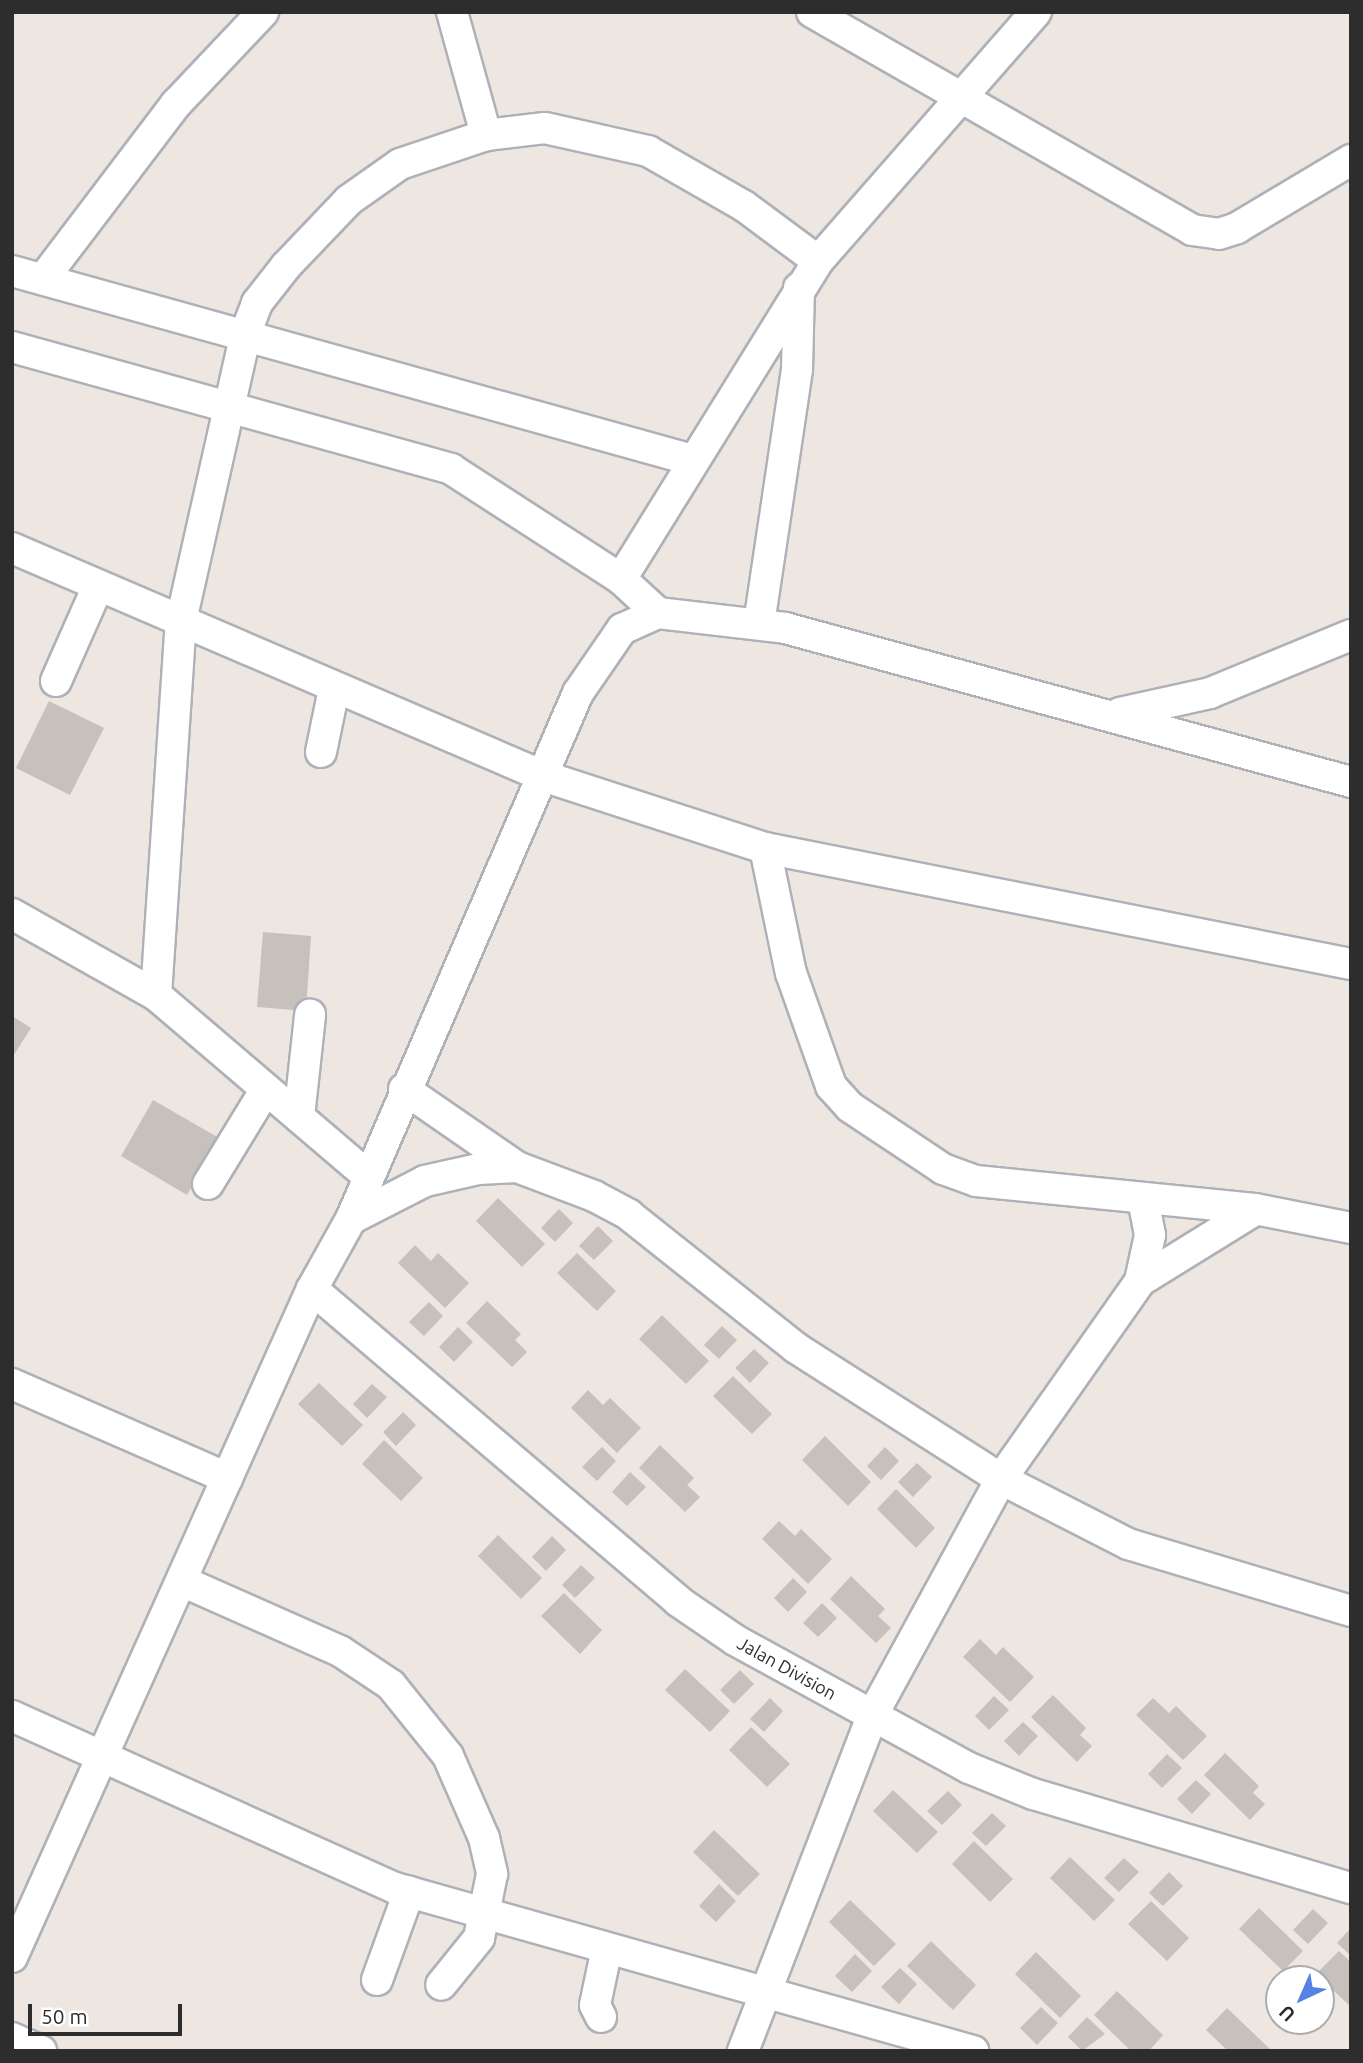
<!DOCTYPE html>
<style>
body{margin:0}
#map{position:relative;width:1363px;height:2063px;overflow:hidden;background:#ede6e1;font-family:Ubuntu,sans-serif}
div>[style]{position:absolute}
.building>*{inset:0;background:#c6c1bc}
.roads{filter:drop-shadow(2px 0 #aeb1b7) drop-shadow(-2px 0 #aeb1b7) drop-shadow(0 2px #aeb1b7) drop-shadow(0 -2px #aeb1b7)}
.minor>*{height:30px;margin:-15px;padding:0 15px;transform-origin:15px;border-radius:15px;background:#fff}
span{translate:-50% -50%;white-space:nowrap;text-align:center;line-height:1.15;-webkit-text-stroke:6px #fff;paint-order:stroke}
.street-label{font-size:18px;color:#2d2d2d}
.frame{position:absolute;inset:0;border:14px solid #2d2d2d;pointer-events:none}
.north{position:absolute;left:1265px;top:1965px;width:70px;height:70px;box-sizing:border-box;background:#fff;border:2px solid #ababab;border-radius:50%;rotate:224deg;font-size:19px;font-weight:700;line-height:28px;text-align:center;color:#2d2d2d}
.north::after{content:'';display:block;margin:auto;width:24px;height:32px;background:#5681e5;clip-path:polygon(50% 0,100% 100%,50% 72%,0 100%)}
.scale{position:absolute;left:28px;top:2004px;width:154px;height:32px;box-sizing:border-box;border:4px solid #2d2d2d;border-top:0;padding-left:9px;font-size:21px;line-height:24px;white-space:nowrap;color:#2d2d2d;-webkit-text-stroke:5px #fff;paint-order:stroke}
</style>
<div id="map">
<div class="building">
<div style="clip-path:polygon(49px 701px,104px 728px,70px 795px,16px 768px)"></div>
<div style="clip-path:polygon(263px 932px,311px 936px,306px 1011px,257px 1007px)"></div>
<div style="clip-path:polygon(12px 1016px,31px 1028px,12px 1058px)"></div>
<div style="clip-path:polygon(153px 1100px,219px 1138px,187px 1195px,121px 1156px)"></div>
<div style="clip-path:polygon(498px 1198px,545px 1244px,522px 1267px,476px 1221px)"></div>
<div style="clip-path:polygon(559px 1209px,573px 1223px,555px 1242px,541px 1228px)"></div>
<div style="clip-path:polygon(598px 1226px,613px 1241px,594px 1260px,579px 1246px)"></div>
<div style="clip-path:polygon(415px 1245px,431px 1261px,438px 1253px,469px 1283px,445px 1308px,398px 1263px)"></div>
<div style="clip-path:polygon(577px 1253px,616px 1291px,597px 1311px,557px 1273px)"></div>
<div style="clip-path:polygon(487px 1301px,521px 1334px,515px 1340px,527px 1352px,512px 1367px,466px 1323px)"></div>
<div style="clip-path:polygon(429px 1302px,443px 1316px,424px 1336px,409px 1322px)"></div>
<div style="clip-path:polygon(662px 1315px,709px 1361px,686px 1384px,639px 1339px)"></div>
<div style="clip-path:polygon(722px 1326px,737px 1340px,719px 1359px,704px 1345px)"></div>
<div style="clip-path:polygon(458px 1327px,473px 1342px,454px 1362px,439px 1347px)"></div>
<div style="clip-path:polygon(754px 1349px,769px 1363px,750px 1383px,735px 1368px)"></div>
<div style="clip-path:polygon(733px 1376px,772px 1414px,752px 1434px,713px 1396px)"></div>
<div style="clip-path:polygon(319px 1383px,363px 1425px,342px 1446px,298px 1404px)"></div>
<div style="clip-path:polygon(372px 1384px,387px 1397px,367px 1418px,353px 1404px)"></div>
<div style="clip-path:polygon(588px 1390px,603px 1405px,610px 1398px,641px 1428px,617px 1453px,571px 1408px)"></div>
<div style="clip-path:polygon(403px 1412px,416px 1425px,396px 1446px,383px 1432px)"></div>
<div style="clip-path:polygon(825px 1436px,871px 1482px,848px 1506px,802px 1460px)"></div>
<div style="clip-path:polygon(384px 1440px,423px 1478px,401px 1501px,362px 1464px)"></div>
<div style="clip-path:polygon(660px 1445px,694px 1478px,687px 1485px,700px 1497px,685px 1512px,639px 1468px)"></div>
<div style="clip-path:polygon(602px 1447px,616px 1461px,597px 1481px,582px 1467px)"></div>
<div style="clip-path:polygon(885px 1447px,899px 1461px,881px 1480px,867px 1466px)"></div>
<div style="clip-path:polygon(917px 1463px,932px 1477px,913px 1497px,898px 1482px)"></div>
<div style="clip-path:polygon(630px 1472px,646px 1487px,627px 1506px,612px 1492px)"></div>
<div style="clip-path:polygon(896px 1489px,935px 1528px,916px 1548px,877px 1509px)"></div>
<div style="clip-path:polygon(779px 1521px,795px 1536px,801px 1529px,832px 1559px,808px 1584px,762px 1539px)"></div>
<div style="clip-path:polygon(498px 1535px,542px 1578px,521px 1599px,478px 1556px)"></div>
<div style="clip-path:polygon(552px 1536px,566px 1550px,546px 1571px,532px 1557px)"></div>
<div style="clip-path:polygon(581px 1565px,595px 1578px,575px 1598px,562px 1585px)"></div>
<div style="clip-path:polygon(851px 1576px,885px 1609px,878px 1616px,891px 1628px,876px 1643px,830px 1599px)"></div>
<div style="clip-path:polygon(793px 1578px,807px 1592px,788px 1612px,774px 1598px)"></div>
<div style="clip-path:polygon(564px 1593px,602px 1630px,580px 1654px,541px 1616px)"></div>
<div style="clip-path:polygon(822px 1603px,837px 1618px,818px 1637px,803px 1623px)"></div>
<div style="clip-path:polygon(980px 1639px,996px 1655px,1003px 1647px,1034px 1677px,1010px 1702px,963px 1657px)"></div>
<div style="clip-path:polygon(685px 1669px,730px 1711px,710px 1732px,665px 1690px)"></div>
<div style="clip-path:polygon(740px 1670px,754px 1684px,734px 1704px,720px 1690px)"></div>
<div style="clip-path:polygon(1053px 1695px,1086px 1728px,1080px 1735px,1092px 1746px,1077px 1762px,1031px 1717px)"></div>
<div style="clip-path:polygon(994px 1696px,1009px 1710px,989px 1730px,975px 1716px)"></div>
<div style="clip-path:polygon(770px 1698px,783px 1711px,764px 1732px,750px 1719px)"></div>
<div style="clip-path:polygon(1153px 1698px,1169px 1713px,1176px 1706px,1207px 1736px,1183px 1760px,1136px 1715px)"></div>
<div style="clip-path:polygon(1023px 1722px,1038px 1736px,1019px 1756px,1004px 1741px)"></div>
<div style="clip-path:polygon(751px 1727px,790px 1764px,767px 1787px,729px 1750px)"></div>
<div style="clip-path:polygon(1225px 1753px,1259px 1786px,1253px 1793px,1265px 1804px,1250px 1820px,1204px 1775px)"></div>
<div style="clip-path:polygon(1167px 1754px,1182px 1768px,1162px 1788px,1148px 1774px)"></div>
<div style="clip-path:polygon(1196px 1780px,1211px 1794px,1192px 1814px,1177px 1799px)"></div>
<div style="clip-path:polygon(893px 1790px,938px 1832px,917px 1853px,873px 1811px)"></div>
<div style="clip-path:polygon(948px 1791px,962px 1805px,942px 1825px,927px 1811px)"></div>
<div style="clip-path:polygon(992px 1813px,1006px 1826px,986px 1846px,972px 1833px)"></div>
<div style="clip-path:polygon(714px 1830px,760px 1874px,738px 1896px,693px 1852px)"></div>
<div style="clip-path:polygon(974px 1841px,1013px 1879px,990px 1902px,952px 1864px)"></div>
<div style="clip-path:polygon(1070px 1857px,1115px 1900px,1094px 1921px,1050px 1878px)"></div>
<div style="clip-path:polygon(1124px 1858px,1139px 1872px,1119px 1892px,1104px 1878px)"></div>
<div style="clip-path:polygon(1169px 1872px,1183px 1886px,1163px 1906px,1149px 1893px)"></div>
<div style="clip-path:polygon(719px 1884px,736px 1901px,716px 1922px,699px 1906px)"></div>
<div style="clip-path:polygon(850px 1900px,896px 1944px,874px 1966px,829px 1922px)"></div>
<div style="clip-path:polygon(1151px 1901px,1189px 1938px,1167px 1961px,1128px 1924px)"></div>
<div style="clip-path:polygon(1259px 1908px,1303px 1951px,1283px 1971px,1239px 1929px)"></div>
<div style="clip-path:polygon(1313px 1909px,1328px 1923px,1308px 1944px,1293px 1930px)"></div>
<div style="clip-path:polygon(1351px 1928px,1351px 1956px,1337px 1943px)"></div>
<div style="clip-path:polygon(931px 1941px,976px 1985px,953px 2010px,907px 1966px)"></div>
<div style="clip-path:polygon(1339px 1951px,1351px 1962px,1351px 2007px,1316px 1974px)"></div>
<div style="clip-path:polygon(1036px 1952px,1081px 1996px,1060px 2018px,1015px 1974px)"></div>
<div style="clip-path:polygon(855px 1954px,872px 1971px,852px 1992px,835px 1976px)"></div>
<div style="clip-path:polygon(900px 1968px,917px 1984px,899px 2004px,881px 1987px)"></div>
<div style="clip-path:polygon(1117px 1991px,1163px 2035px,1149px 2051px,1131px 2051px,1094px 2015px)"></div>
<div style="clip-path:polygon(1041px 2007px,1058px 2023px,1037px 2045px,1020px 2028px)"></div>
<div style="clip-path:polygon(1227px 2008px,1272px 2051px,1228px 2051px,1206px 2030px)"></div>
<div style="clip-path:polygon(1087px 2017px,1105px 2034px,1082px 2051px,1068px 2037px)"></div>
</div>
<div class="roads">
<div class="minor">
<div style="left:452px;top:12px;width:128px;rotate:74.5deg"></div>
<div style="left:812px;top:12px;width:438px;rotate:29.8deg"></div>
<div style="left:1192px;top:230px;width:27px;rotate:8deg"></div>
<div style="left:1219px;top:234px;width:19px;rotate:-18deg"></div>
<div style="left:1237px;top:228px;width:133px;rotate:-30.8deg"></div>
<div style="left:12px;top:271px;width:706px;rotate:15.53deg"></div>
<div style="left:43px;top:279px;width:220px;rotate:-52.8deg"></div>
<div style="left:176px;top:104px;width:127px;rotate:-46.6deg"></div>
<div style="left:12px;top:347px;width:456px;rotate:15.5deg"></div>
<div style="left:451px;top:469px;width:202px;rotate:32.9deg"></div>
<div style="left:621px;top:579px;width:50px;rotate:42.6deg"></div>
<div style="left:12px;top:548px;width:578px;rotate:23.24deg"></div>
<div style="left:543px;top:776px;width:233px;rotate:18deg"></div>
<div style="left:765px;top:848px;width:597px;rotate:11.2deg"></div>
<div style="left:621px;top:579px;width:374px;rotate:-58.2deg"></div>
<div style="left:818px;top:261px;width:331px;rotate:-48.8deg"></div>
<div style="left:759px;top:624px;width:258px;rotate:-81.5deg"></div>
<div style="left:797px;top:369px;width:81px;rotate:-88.6deg"></div>
<div style="left:56px;top:681px;width:104px;rotate:-66.1deg"></div>
<div style="left:1120px;top:713px;width:92px;rotate:-12.5deg"></div>
<div style="left:1210px;top:693px;width:152px;rotate:-22.4deg"></div>
<div style="left:321px;top:752px;width:64px;rotate:-78.3deg"></div>
<div style="left:765px;top:848px;width:128px;rotate:78.3deg"></div>
<div style="left:791px;top:973px;width:120px;rotate:70.5deg"></div>
<div style="left:831px;top:1086px;width:28px;rotate:48deg"></div>
<div style="left:850px;top:1107px;width:112px;rotate:33.7deg"></div>
<div style="left:943px;top:1169px;width:35px;rotate:20deg"></div>
<div style="left:976px;top:1181px;width:280px;rotate:5.7deg"></div>
<div style="left:1255px;top:1209px;width:98px;rotate:11.2deg"></div>
<div style="left:12px;top:914px;width:165px;rotate:29.4deg"></div>
<div style="left:156px;top:995px;width:277px;rotate:40.5deg"></div>
<div style="left:156px;top:995px;width:375px;rotate:-86.2deg"></div>
<div style="left:181px;top:621px;width:296px;rotate:-77.3deg"></div>
<div style="left:246px;top:332px;width:31px;rotate:-69deg"></div>
<div style="left:257px;top:303px;width:47px;rotate:-51.9deg"></div>
<div style="left:286px;top:266px;width:91px;rotate:-46.3deg"></div>
<div style="left:349px;top:200px;width:62px;rotate:-35.2deg"></div>
<div style="left:400px;top:164px;width:91px;rotate:-18.6deg"></div>
<div style="left:486px;top:135px;width:59px;rotate:-6.8deg"></div>
<div style="left:545px;top:128px;width:106px;rotate:12.6deg"></div>
<div style="left:648px;top:151px;width:111px;rotate:29.8deg"></div>
<div style="left:744px;top:206px;width:92px;rotate:36.6deg"></div>
<div style="left:404px;top:1089px;width:137px;rotate:34.6deg"></div>
<div style="left:299px;top:1117px;width:103px;rotate:-83.8deg"></div>
<div style="left:208px;top:1184px;width:111px;rotate:-58.6deg"></div>
<div style="left:351px;top:1219px;width:83px;rotate:-27.2deg"></div>
<div style="left:425px;top:1181px;width:54px;rotate:-12.8deg"></div>
<div style="left:478px;top:1169px;width:39px;rotate:-3deg"></div>
<div style="left:517px;top:1167px;width:82px;rotate:20.6deg"></div>
<div style="left:594px;top:1196px;width:40px;rotate:28deg"></div>
<div style="left:629px;top:1215px;width:213px;rotate:38.5deg"></div>
<div style="left:796px;top:1348px;width:243px;rotate:32.6deg"></div>
<div style="left:1001px;top:1479px;width:143px;rotate:27.1deg"></div>
<div style="left:1128px;top:1544px;width:233px;rotate:16.7deg"></div>
<div style="left:1140px;top:1281px;width:135px;rotate:-31.7deg"></div>
<div style="left:312px;top:1289px;width:481px;rotate:40.4deg"></div>
<div style="left:678px;top:1601px;width:69px;rotate:34.4deg"></div>
<div style="left:735px;top:1640px;width:267px;rotate:28.7deg"></div>
<div style="left:969px;top:1768px;width:69px;rotate:22.1deg"></div>
<div style="left:1033px;top:1794px;width:332px;rotate:16.5deg"></div>
<div style="left:12px;top:1384px;width:235px;rotate:23.6deg"></div>
<div style="left:184px;top:1582px;width:171px;rotate:23.9deg"></div>
<div style="left:340px;top:1651px;width:61px;rotate:33.7deg"></div>
<div style="left:391px;top:1685px;width:91px;rotate:51.2deg"></div>
<div style="left:448px;top:1756px;width:90px;rotate:66.3deg"></div>
<div style="left:484px;top:1838px;width:37px;rotate:77deg"></div>
<div style="left:492px;top:1874px;width:65px;rotate:101.5deg"></div>
<div style="left:479px;top:1938px;width:60px;rotate:129deg"></div>
<div style="left:12px;top:1716px;width:420px;rotate:24.2deg"></div>
<div style="left:395px;top:1888px;width:601px;rotate:15.75deg"></div>
<div style="left:12px;top:1957px;width:732px;rotate:-65.82deg"></div>
<div style="left:312px;top:1289px;width:80px;rotate:-60.9deg"></div>
<div style="left:351px;top:1219px;width:573px;rotate:-66.66deg"></div>
<div style="left:578px;top:693px;width:78px;rotate:-55.5deg"></div>
<div style="left:622px;top:629px;width:39px;rotate:-24deg"></div>
<div style="left:658px;top:613px;width:128px;rotate:6.7deg"></div>
<div style="left:785px;top:628px;width:587px;rotate:15.22deg"></div>
<div style="left:377px;top:1980px;width:94px;rotate:-70deg"></div>
<div style="left:601px;top:2017px;width:13px;rotate:-117deg"></div>
<div style="left:595px;top:2005px;width:58px;rotate:-78.1deg"></div>
<div style="left:12px;top:2038px;width:32px;rotate:24deg"></div>
<div style="left:743px;top:2051px;width:361px;rotate:-68.9deg"></div>
<div style="left:873px;top:1714px;width:268px;rotate:-61.4deg"></div>
<div style="left:1001px;top:1479px;width:242px;rotate:-54.9deg"></div>
<div style="left:1140px;top:1281px;width:47px;rotate:-77.7deg"></div>
<div style="left:1150px;top:1235px;width:33px;rotate:-101deg"></div>
</div>
</div>
<div class="street-label">
<span style="left:787px;top:1668px;rotate:29deg">Jalan Division</span>
</div>
<div class="frame"></div>
<div class="north">U</div>
<div class="scale">50 m</div>
</div>
